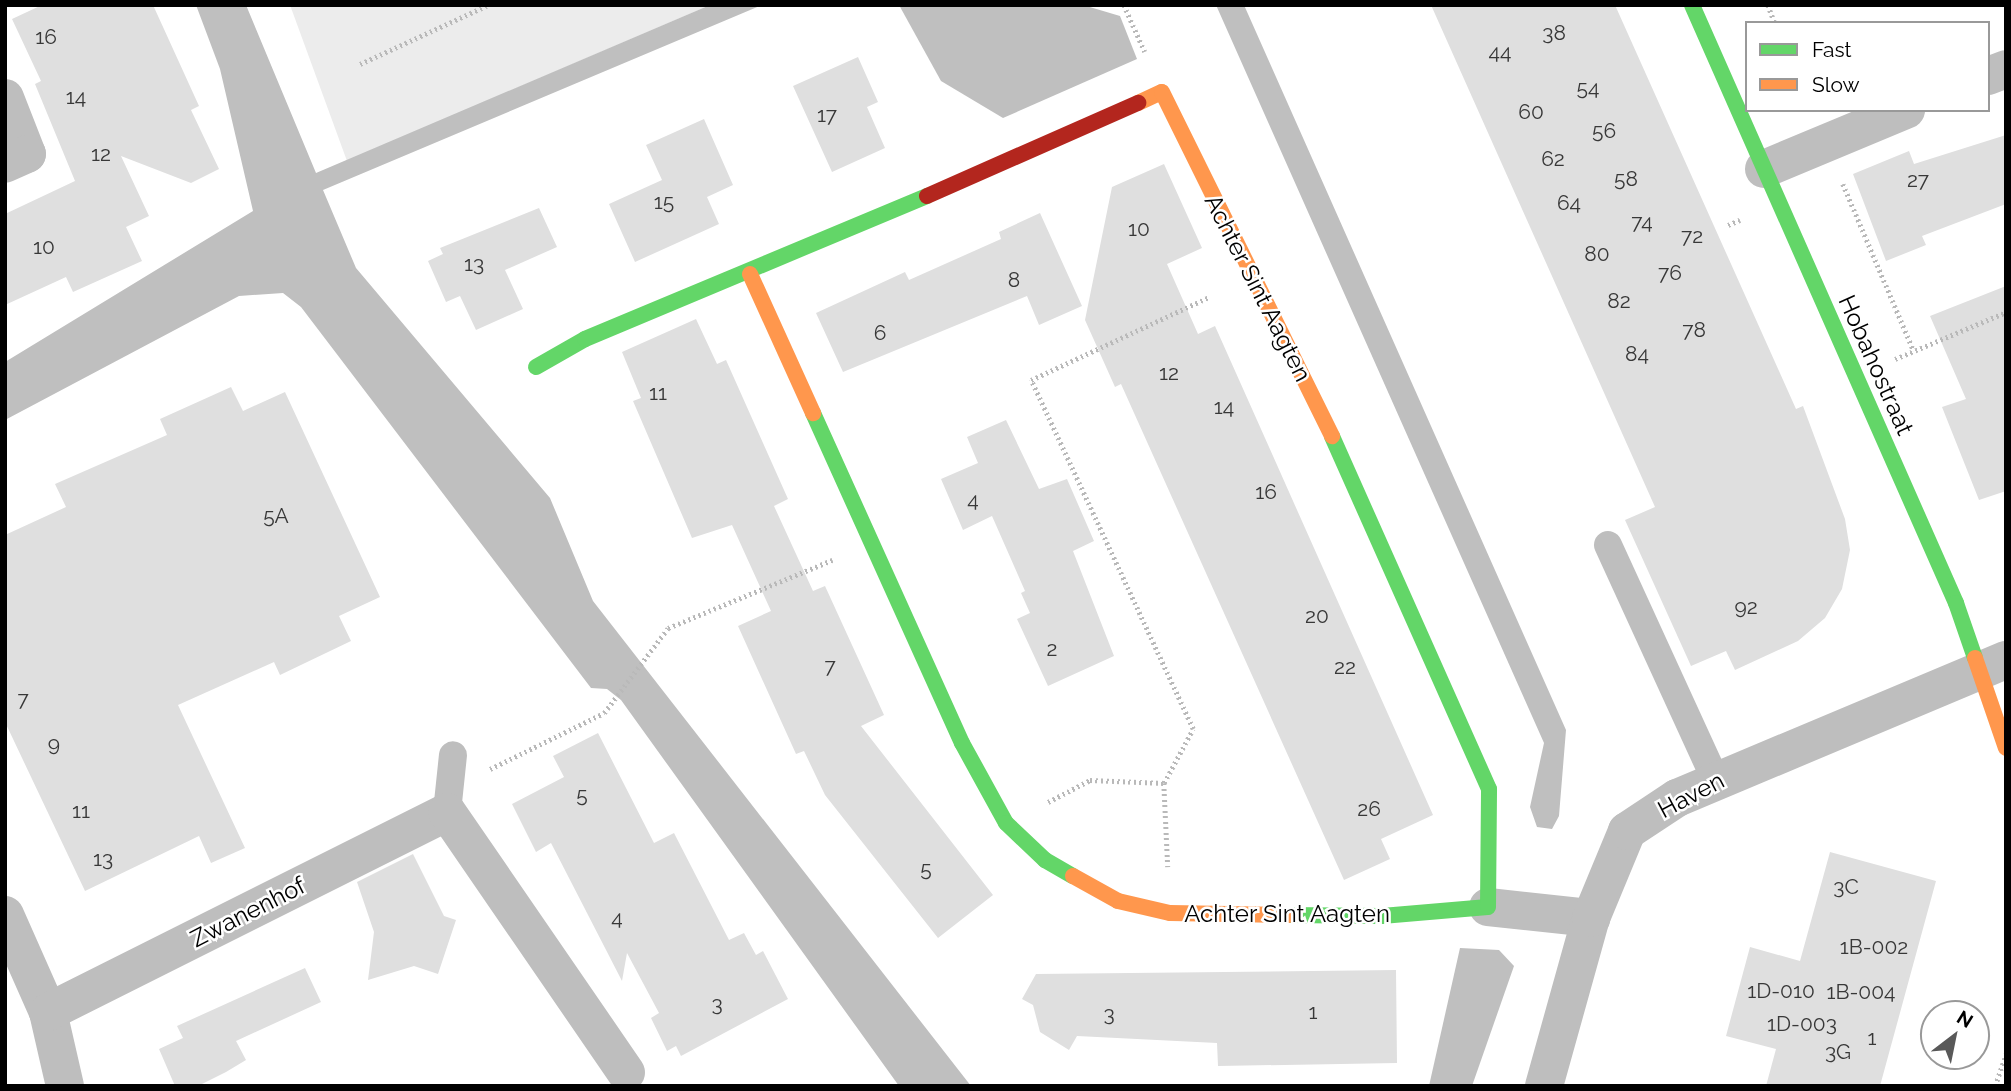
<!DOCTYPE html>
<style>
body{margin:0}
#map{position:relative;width:2011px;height:1091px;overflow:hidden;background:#fff;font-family:Raleway,sans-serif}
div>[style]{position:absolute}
.green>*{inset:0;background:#ececec}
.water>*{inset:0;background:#bfbfbf}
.building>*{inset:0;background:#dfdfdf}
.path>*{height:4.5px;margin-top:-2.25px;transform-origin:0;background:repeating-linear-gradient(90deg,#b9b9b9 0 2px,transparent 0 5.5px)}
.lane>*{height:28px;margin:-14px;padding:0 14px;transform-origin:14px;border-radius:14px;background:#bebebe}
.street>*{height:38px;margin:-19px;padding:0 19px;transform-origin:19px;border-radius:19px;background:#bebebe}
.fast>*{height:16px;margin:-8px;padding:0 8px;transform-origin:8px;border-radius:8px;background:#63d668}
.slow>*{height:16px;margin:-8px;padding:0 8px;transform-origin:8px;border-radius:8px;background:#ff974d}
.jam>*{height:16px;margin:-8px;padding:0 8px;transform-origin:8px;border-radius:8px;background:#b3261e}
span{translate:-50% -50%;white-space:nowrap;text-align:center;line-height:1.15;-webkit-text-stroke:5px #fff;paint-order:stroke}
.number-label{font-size:21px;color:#383838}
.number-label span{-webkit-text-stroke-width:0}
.street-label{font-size:24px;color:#000}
.frame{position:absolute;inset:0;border:7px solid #000;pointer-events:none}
.legend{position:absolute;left:1745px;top:21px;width:245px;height:91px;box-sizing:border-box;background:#fff;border:2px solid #999;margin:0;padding:9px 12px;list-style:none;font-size:21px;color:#000}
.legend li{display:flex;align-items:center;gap:14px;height:35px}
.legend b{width:35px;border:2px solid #999}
.north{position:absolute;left:1920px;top:1000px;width:70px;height:70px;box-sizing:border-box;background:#fff;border:2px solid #999;border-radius:50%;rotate:32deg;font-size:19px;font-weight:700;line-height:28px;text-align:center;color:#000}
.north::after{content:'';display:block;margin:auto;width:24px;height:32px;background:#595959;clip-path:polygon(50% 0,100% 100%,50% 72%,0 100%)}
</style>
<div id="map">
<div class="green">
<div style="clip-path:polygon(290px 5px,710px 5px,347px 161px)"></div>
</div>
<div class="water">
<div style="clip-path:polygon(196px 5px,246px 5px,316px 173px,710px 5px,762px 5px,323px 190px,356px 268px,550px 498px,593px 601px,971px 1086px,899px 1086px,621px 700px,607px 689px,591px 688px,301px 307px,283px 293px,239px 296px,5px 420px,5px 362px,253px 211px,220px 69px)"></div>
<div style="clip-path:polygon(899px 5px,1083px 5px,1120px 16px,1137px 59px,1003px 118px,941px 81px)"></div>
<div style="clip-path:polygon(1216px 5px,1244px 5px,1566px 730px,1559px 816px,1552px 829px,1537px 827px,1530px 807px,1544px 743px)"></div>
<div style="clip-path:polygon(1460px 948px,1499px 950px,1514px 966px,1472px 1086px,1429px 1086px)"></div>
</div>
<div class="building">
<div style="clip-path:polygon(42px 5px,153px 5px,199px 106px,191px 110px,219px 169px,191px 183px,121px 156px,149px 216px,126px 227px,142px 261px,73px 292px,66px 277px,5px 305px,5px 214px,75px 181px,35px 84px,41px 81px,12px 19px)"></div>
<div style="clip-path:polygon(1431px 5px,1615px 5px,1796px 409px,1803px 406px,1845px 519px,1850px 550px,1842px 589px,1825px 618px,1798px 641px,1735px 670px,1726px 651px,1691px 666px,1625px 520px,1655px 507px)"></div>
<div style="clip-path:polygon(858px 57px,878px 102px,867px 107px,885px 148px,832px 172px,793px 86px)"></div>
<div style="clip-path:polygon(704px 119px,733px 185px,707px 197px,719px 224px,635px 262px,609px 204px,662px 180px,646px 145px)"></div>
<div style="clip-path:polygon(2006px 135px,2006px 204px,1922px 236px,1926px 245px,1886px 261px,1853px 174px,1909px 151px,1914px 164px)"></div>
<div style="clip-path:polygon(1164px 164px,1202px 248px,1167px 264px,1198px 334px,1215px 326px,1433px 815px,1381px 839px,1390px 859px,1344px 880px,1121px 384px,1115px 387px,1085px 320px,1112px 187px)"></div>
<div style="clip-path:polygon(539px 208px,557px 247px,505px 270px,523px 309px,476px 330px,460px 296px,446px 302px,428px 261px,443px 254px,440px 248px)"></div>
<div style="clip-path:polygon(1040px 213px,1082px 306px,1039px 325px,1027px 296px,843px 372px,816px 313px,905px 272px,909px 280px,1001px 239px,999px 232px)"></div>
<div style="clip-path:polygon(2006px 286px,2006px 491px,1979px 500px,1942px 407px,1966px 399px,1930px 316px)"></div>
<div style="clip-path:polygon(696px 319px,717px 364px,726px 360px,788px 499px,774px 506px,813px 591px,825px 586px,884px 715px,861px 726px,993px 895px,938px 938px,825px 795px,804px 751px,796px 754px,738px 626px,771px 611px,732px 525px,692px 538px,633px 401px,641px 398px,622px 352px)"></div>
<div style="clip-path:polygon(231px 387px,243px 411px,285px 392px,380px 597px,339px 616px,351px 641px,280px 675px,274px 662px,178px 705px,245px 848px,211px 863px,199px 836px,85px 891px,5px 722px,5px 535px,66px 507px,55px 484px,167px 435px,160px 419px)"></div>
<div style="clip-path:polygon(1006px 420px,1039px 489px,1067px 479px,1094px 541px,1073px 551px,1114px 656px,1048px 686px,1017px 619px,1030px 613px,1021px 593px,1025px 591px,992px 516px,963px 530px,941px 479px,978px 463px,967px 437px)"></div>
<div style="clip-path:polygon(598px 733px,654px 843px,674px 833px,729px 940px,744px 933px,756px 955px,763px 951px,788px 999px,681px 1056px,676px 1046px,667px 1051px,651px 1018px,659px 1013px,627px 953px,622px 981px,551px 843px,536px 852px,512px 804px,564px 777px,553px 756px)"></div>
<div style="clip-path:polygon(1830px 852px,1936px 881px,1880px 1086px,1766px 1086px,1776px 1049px,1726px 1036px,1750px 947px,1800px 961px)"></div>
<div style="clip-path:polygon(413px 854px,444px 916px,456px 920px,438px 974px,414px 966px,368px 980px,374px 932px,357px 882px)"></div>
<div style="clip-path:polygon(305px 968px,321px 1002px,236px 1041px,246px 1060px,226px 1072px,198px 1086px,175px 1086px,159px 1049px,183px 1038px,177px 1026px)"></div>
<div style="clip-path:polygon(1396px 970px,1397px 1063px,1218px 1066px,1217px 1043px,1077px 1036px,1069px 1050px,1040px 1032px,1033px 1005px,1022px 999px,1036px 974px)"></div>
</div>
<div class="path">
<div style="left:1124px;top:5px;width:51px;rotate:65.9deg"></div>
<div style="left:1768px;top:5px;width:19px;rotate:69deg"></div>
<div style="left:360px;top:64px;width:141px;rotate:-24.7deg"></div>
<div style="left:1843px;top:184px;width:181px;rotate:67deg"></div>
<div style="left:1728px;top:225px;width:13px;rotate:-23deg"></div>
<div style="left:1895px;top:359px;width:121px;rotate:-22.9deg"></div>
<div style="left:490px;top:769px;width:127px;rotate:-26.2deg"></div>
<div style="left:604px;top:713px;width:106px;rotate:-53deg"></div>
<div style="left:668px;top:628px;width:178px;rotate:-22.5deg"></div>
<div style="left:1164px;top:783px;width:61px;rotate:-61.8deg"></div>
<div style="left:1193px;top:729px;width:385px;rotate:-114.9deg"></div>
<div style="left:1031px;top:380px;width:196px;rotate:-25deg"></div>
<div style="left:1048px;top:802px;width:47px;rotate:-27.6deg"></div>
<div style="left:1090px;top:780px;width:74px;rotate:2.3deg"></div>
<div style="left:1164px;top:783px;width:84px;rotate:87.3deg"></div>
<div style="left:1995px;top:1086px;width:34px;rotate:-71deg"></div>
</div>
<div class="lane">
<div style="left:1608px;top:545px;width:260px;rotate:65.4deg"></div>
<div style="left:447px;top:812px;width:57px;rotate:-84deg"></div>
</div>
<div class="street">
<div style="left:1988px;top:76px;width:19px;rotate:-21deg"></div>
<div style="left:5px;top:98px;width:60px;rotate:68.6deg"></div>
<div style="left:27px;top:154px;width:24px;rotate:156deg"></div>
<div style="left:1764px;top:169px;width:154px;rotate:-22.6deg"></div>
<div style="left:1488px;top:907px;width:104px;rotate:6.1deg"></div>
<div style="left:5px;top:915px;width:106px;rotate:66.1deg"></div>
<div style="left:48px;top:1012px;width:76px;rotate:77.1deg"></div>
<div style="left:48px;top:1012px;width:446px;rotate:-26.6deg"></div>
<div style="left:447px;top:812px;width:316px;rotate:55.5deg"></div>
<div style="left:1544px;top:1086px;width:174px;rotate:-74.4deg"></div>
<div style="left:1591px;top:918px;width:94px;rotate:-67.5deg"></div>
<div style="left:1627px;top:831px;width:60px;rotate:-33.4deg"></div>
<div style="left:1677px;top:798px;width:357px;rotate:-22.8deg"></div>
</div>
<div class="fast">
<div style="left:1692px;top:5px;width:654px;rotate:66.18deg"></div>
<div style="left:1956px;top:603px;width:58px;rotate:70.9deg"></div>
<div style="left:536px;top:367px;width:56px;rotate:-29.7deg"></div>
<div style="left:585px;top:339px;width:371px;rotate:-22.7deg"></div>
<div style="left:813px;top:413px;width:362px;rotate:65.7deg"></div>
<div style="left:962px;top:743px;width:91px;rotate:61.2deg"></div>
<div style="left:1006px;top:823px;width:54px;rotate:43.5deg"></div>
<div style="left:1045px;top:860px;width:32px;rotate:30deg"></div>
<div style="left:1289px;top:915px;width:93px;rotate:0.6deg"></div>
<div style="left:1382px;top:916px;width:106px;rotate:-4.9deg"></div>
<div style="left:1488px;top:907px;width:118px;rotate:-89.5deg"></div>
<div style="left:1489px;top:789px;width:386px;rotate:-114deg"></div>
</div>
<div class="slow">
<div style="left:1138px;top:103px;width:26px;rotate:-25deg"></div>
<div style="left:1162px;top:92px;width:384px;rotate:63.7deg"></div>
<div style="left:750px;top:274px;width:153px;rotate:65.6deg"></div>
<div style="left:1975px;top:658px;width:95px;rotate:71deg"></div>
<div style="left:1073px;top:876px;width:51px;rotate:29.1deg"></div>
<div style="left:1118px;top:901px;width:53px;rotate:13deg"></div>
<div style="left:1170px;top:913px;width:119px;rotate:1deg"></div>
</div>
<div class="jam">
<div style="left:927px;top:196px;width:231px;rotate:-23.8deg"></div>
</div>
<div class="number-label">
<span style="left:1554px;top:33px">38</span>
<span style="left:46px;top:37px">16</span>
<span style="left:1500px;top:52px">44</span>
<span style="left:1588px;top:88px">54</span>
<span style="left:76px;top:97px">14</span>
<span style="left:1531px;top:112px">60</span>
<span style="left:827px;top:115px">17</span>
<span style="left:1604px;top:131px">56</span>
<span style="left:101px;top:154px">12</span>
<span style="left:1553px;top:159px">62</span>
<span style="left:1626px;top:179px">58</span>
<span style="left:1918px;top:180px">27</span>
<span style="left:664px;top:202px">15</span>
<span style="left:1569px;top:203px">64</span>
<span style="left:1642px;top:222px">74</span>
<span style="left:1139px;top:229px">10</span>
<span style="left:1692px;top:236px">72</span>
<span style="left:44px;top:247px">10</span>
<span style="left:1597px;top:254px">80</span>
<span style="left:474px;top:264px">13</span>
<span style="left:1670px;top:273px">76</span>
<span style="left:1014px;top:280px">8</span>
<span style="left:1619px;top:301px">82</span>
<span style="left:1694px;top:330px">78</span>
<span style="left:880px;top:333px">6</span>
<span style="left:1637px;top:354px">84</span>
<span style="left:1169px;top:373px">12</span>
<span style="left:658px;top:393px">11</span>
<span style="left:1224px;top:407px">14</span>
<span style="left:1266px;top:492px">16</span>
<span style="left:973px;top:500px">4</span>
<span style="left:276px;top:516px">5A</span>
<span style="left:1746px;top:607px">92</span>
<span style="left:1317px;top:616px">20</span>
<span style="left:1052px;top:649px">2</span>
<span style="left:830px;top:666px">7</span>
<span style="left:1345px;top:667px">22</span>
<span style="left:23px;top:699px">7</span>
<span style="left:54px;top:744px">9</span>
<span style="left:582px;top:795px">5</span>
<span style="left:1369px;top:809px">26</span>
<span style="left:81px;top:811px">11</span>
<span style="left:103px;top:859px">13</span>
<span style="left:926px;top:869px">5</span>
<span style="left:1846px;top:887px">3C</span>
<span style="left:617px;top:918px">4</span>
<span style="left:1874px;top:947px">1B-002</span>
<span style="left:1781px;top:991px">1D-010</span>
<span style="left:1861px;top:992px">1B-004</span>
<span style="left:717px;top:1004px">3</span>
<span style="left:1313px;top:1012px">1</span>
<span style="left:1109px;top:1014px">3</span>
<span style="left:1802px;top:1024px">1D-003</span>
<span style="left:1872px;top:1038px">1</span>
<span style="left:1838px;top:1052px">3G</span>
</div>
<div class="street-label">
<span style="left:1258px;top:288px;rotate:63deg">Achter Sint Aagten</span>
<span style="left:1876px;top:365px;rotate:66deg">Hobahostraat</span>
<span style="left:1691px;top:795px;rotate:-28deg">Haven</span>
<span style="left:248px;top:912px;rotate:-27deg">Zwanenhof</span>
<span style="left:1287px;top:914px">Achter Sint Aagten</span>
</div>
<div class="frame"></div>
<ul class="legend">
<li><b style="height:9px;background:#63d668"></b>Fast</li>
<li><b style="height:9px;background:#ff974d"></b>Slow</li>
</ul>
<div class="north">N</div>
</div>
